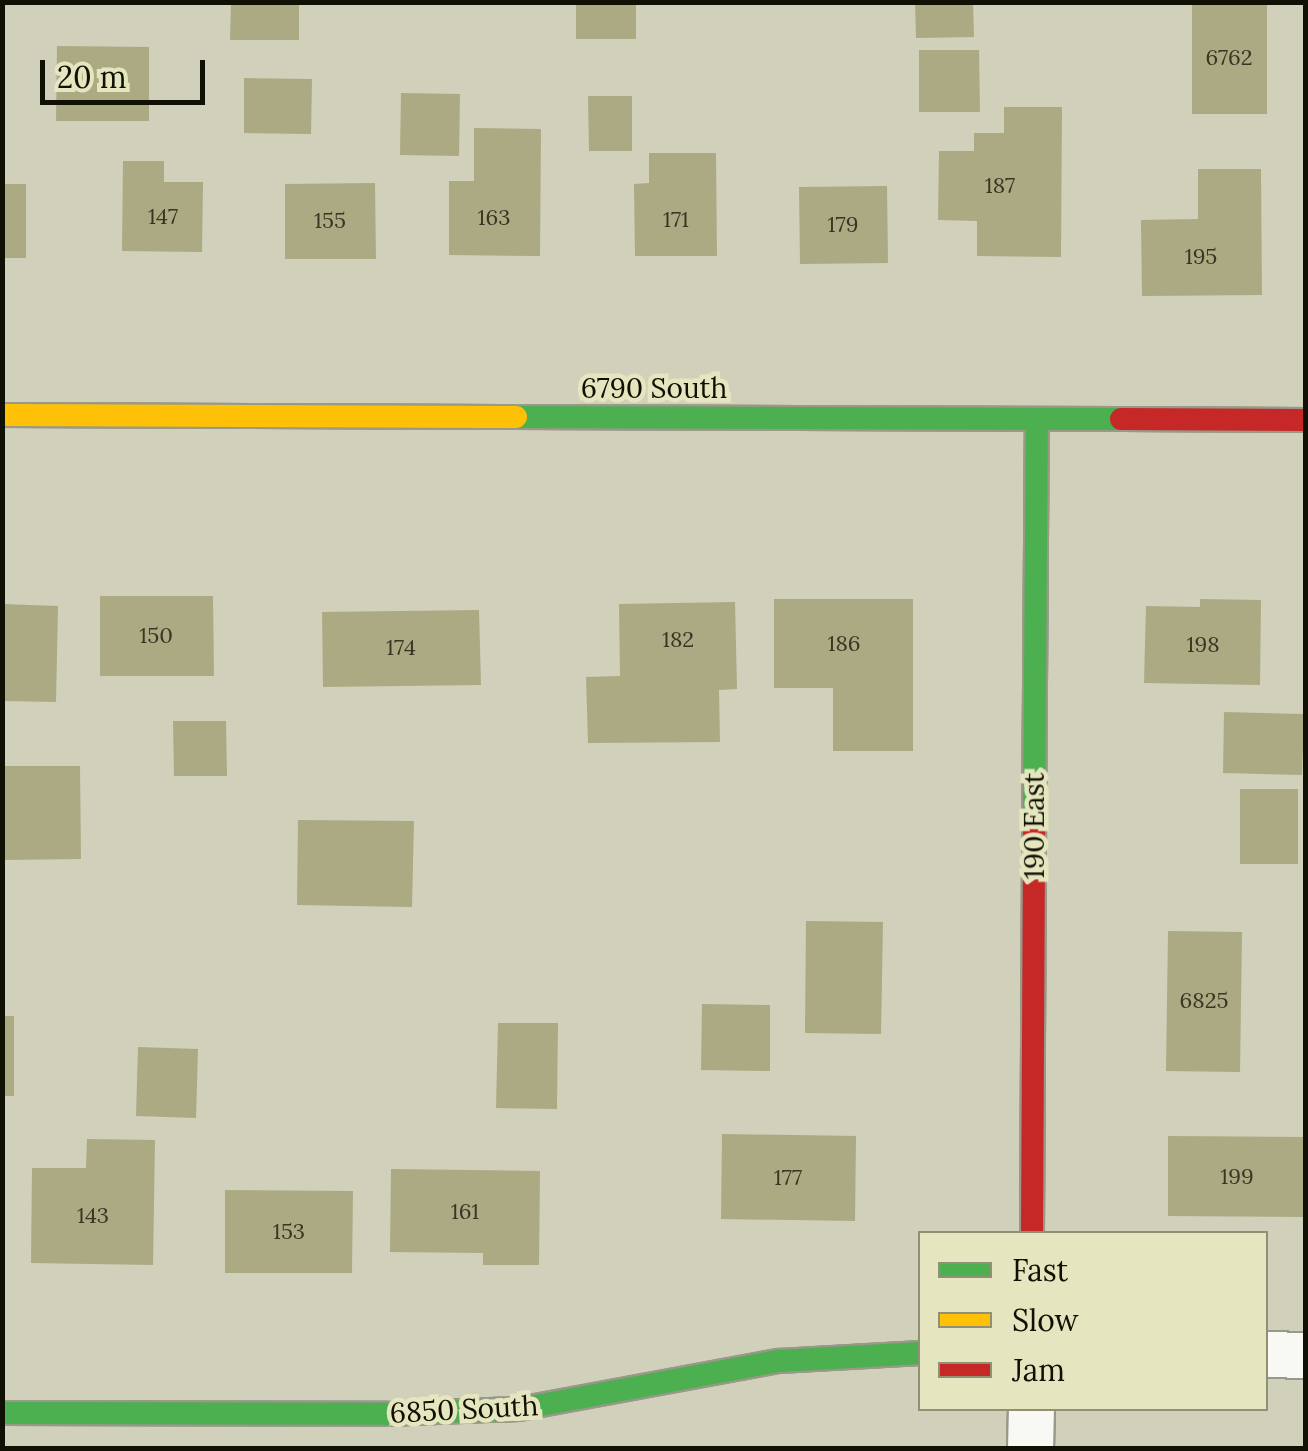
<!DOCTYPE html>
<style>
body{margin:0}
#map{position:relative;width:1308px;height:1451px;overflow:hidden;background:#d0d0bb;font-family:Lora,serif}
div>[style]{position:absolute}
.building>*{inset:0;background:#abaa83}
.roads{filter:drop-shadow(2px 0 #999989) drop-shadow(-2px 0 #999989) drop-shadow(0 2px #999989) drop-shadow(0 -2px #999989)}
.street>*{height:45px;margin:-22.5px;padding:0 22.5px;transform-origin:22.5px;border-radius:22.5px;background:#f8f8f5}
.fast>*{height:22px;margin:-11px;padding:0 11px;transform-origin:11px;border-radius:11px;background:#4caf50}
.slow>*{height:22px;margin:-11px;padding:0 11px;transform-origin:11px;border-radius:11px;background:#ffc107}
.jam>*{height:22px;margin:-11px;padding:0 11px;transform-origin:11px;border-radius:11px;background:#c62828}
span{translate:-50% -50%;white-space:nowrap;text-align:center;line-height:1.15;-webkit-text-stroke:9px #e5e6bf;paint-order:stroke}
.number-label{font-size:22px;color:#373624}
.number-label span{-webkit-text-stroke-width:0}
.street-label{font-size:28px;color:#101004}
.frame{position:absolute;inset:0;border:5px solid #101004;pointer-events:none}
.legend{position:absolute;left:918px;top:1231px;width:350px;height:180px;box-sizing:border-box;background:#e5e6bf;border:2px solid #909074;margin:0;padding:12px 18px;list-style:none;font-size:30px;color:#101004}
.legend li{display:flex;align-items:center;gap:20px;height:50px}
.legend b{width:50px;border:2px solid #909074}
.scale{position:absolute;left:40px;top:60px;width:165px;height:45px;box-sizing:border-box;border:5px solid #101004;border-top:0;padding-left:12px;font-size:30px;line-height:35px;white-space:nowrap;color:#101004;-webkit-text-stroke:8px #e5e6bf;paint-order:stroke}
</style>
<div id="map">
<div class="building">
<div style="clip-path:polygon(231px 2px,299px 2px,299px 40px,230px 40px)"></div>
<div style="clip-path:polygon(576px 2px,636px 2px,636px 39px,576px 39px)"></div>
<div style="clip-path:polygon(915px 2px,973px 2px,974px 37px,916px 38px)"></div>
<div style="clip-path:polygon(1192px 2px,1267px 2px,1267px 114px,1192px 114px)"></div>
<div style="clip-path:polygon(57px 46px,149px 47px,149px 121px,56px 121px)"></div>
<div style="clip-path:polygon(919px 50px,979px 50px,980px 112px,919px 112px)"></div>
<div style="clip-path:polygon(244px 78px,312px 79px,311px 134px,244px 133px)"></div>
<div style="clip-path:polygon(401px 93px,460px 94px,459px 156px,400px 155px)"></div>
<div style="clip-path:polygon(588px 96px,632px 96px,632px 151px,589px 151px)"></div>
<div style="clip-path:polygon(1004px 107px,1062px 107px,1061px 257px,977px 256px,977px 221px,938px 220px,939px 151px,974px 151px,974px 133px,1004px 133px)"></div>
<div style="clip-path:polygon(474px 128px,541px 129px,540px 256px,449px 255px,449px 181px,474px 181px)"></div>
<div style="clip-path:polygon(649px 153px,716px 153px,717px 256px,635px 256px,634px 184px,649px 183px)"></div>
<div style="clip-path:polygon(123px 161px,164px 161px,164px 182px,203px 182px,202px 252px,122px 251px)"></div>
<div style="clip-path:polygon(1198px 169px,1261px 169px,1262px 295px,1142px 296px,1141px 220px,1198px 219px)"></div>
<div style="clip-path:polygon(375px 183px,376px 259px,285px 259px,285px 184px)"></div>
<div style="clip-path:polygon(2px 184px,26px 184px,26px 258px,2px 258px)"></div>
<div style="clip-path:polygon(887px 186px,888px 263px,800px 264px,799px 187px)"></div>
<div style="clip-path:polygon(100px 596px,213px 596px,214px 676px,100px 676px)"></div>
<div style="clip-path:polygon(774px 599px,913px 599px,913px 751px,833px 751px,833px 688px,774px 688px)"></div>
<div style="clip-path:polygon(1200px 599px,1261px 600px,1260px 685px,1144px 683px,1146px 606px,1200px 607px)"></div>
<div style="clip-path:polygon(735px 602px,737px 689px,719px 690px,720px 742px,588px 743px,586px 677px,620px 676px,619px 604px)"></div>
<div style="clip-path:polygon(2px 604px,58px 606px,56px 702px,2px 701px)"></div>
<div style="clip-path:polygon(479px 610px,481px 685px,323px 687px,322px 612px)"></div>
<div style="clip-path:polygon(1224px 712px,1304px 714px,1302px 775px,1223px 773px)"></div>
<div style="clip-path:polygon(173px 721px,226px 721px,227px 776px,174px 776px)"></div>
<div style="clip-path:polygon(2px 766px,80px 766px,81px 859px,2px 860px)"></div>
<div style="clip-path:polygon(1240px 789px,1298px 789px,1298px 864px,1240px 864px)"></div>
<div style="clip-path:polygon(298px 820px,414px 821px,412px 907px,297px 905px)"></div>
<div style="clip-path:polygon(806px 921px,883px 922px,881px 1034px,805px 1033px)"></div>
<div style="clip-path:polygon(1168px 931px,1242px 932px,1240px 1072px,1166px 1071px)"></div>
<div style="clip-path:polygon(702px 1004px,770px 1005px,770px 1071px,701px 1070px)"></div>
<div style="clip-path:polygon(2px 1016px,14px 1016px,14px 1096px,2px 1096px)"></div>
<div style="clip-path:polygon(498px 1023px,558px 1023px,557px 1109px,496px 1108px)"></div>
<div style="clip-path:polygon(138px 1047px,198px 1049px,196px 1118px,136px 1116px)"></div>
<div style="clip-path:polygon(722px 1134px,856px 1136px,855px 1221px,721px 1219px)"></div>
<div style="clip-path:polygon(1168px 1136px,1306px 1137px,1306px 1217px,1168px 1216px)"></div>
<div style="clip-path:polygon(87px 1139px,155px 1140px,153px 1265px,31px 1263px,32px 1168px,86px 1168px)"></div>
<div style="clip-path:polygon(391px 1169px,540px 1171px,539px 1265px,483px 1265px,483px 1253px,390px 1252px)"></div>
<div style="clip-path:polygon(225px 1190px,353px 1191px,352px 1273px,225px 1273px)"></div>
</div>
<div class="roads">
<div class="street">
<div style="left:1266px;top:1354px;width:40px;rotate:1.4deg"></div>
<div style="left:1030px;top:1448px;width:40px;rotate:-88.6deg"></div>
</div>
<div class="fast">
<div style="left:516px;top:417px;width:605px;rotate:0.19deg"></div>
<div style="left:1034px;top:829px;width:410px;rotate:-89.6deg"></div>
<div style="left:2px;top:1413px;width:385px;rotate:0.1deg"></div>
<div style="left:387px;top:1414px;width:132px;rotate:-2.2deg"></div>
<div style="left:519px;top:1409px;width:264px;rotate:-10.5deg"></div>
<div style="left:779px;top:1361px;width:142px;rotate:-3.2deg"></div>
</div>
<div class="slow">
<div style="left:2px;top:415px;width:514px;rotate:0.22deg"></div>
</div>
<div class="jam">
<div style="left:1121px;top:419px;width:185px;rotate:0.3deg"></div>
<div style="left:1032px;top:1234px;width:405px;rotate:-89.7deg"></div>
</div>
</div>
<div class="number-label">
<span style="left:1229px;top:58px">6762</span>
<span style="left:1000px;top:186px">187</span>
<span style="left:163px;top:217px">147</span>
<span style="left:494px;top:218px">163</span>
<span style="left:676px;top:220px">171</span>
<span style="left:330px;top:221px">155</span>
<span style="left:843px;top:225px">179</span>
<span style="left:1201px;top:257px">195</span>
<span style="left:156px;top:636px">150</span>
<span style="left:678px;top:640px">182</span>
<span style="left:844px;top:644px">186</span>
<span style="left:1203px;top:645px">198</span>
<span style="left:401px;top:648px">174</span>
<span style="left:1204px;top:1001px">6825</span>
<span style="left:1237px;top:1177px">199</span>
<span style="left:788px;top:1178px">177</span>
<span style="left:465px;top:1212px">161</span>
<span style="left:93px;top:1216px">143</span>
<span style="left:289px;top:1232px">153</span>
</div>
<div class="street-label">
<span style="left:654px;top:388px">6790 South</span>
<span style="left:1034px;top:826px;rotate:-90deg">190 East</span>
<span style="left:464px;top:1409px;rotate:-3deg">6850 South</span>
</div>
<div class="frame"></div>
<ul class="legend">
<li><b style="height:12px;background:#4caf50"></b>Fast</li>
<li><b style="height:12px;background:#ffc107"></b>Slow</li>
<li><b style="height:12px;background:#c62828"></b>Jam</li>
</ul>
<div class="scale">20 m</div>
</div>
